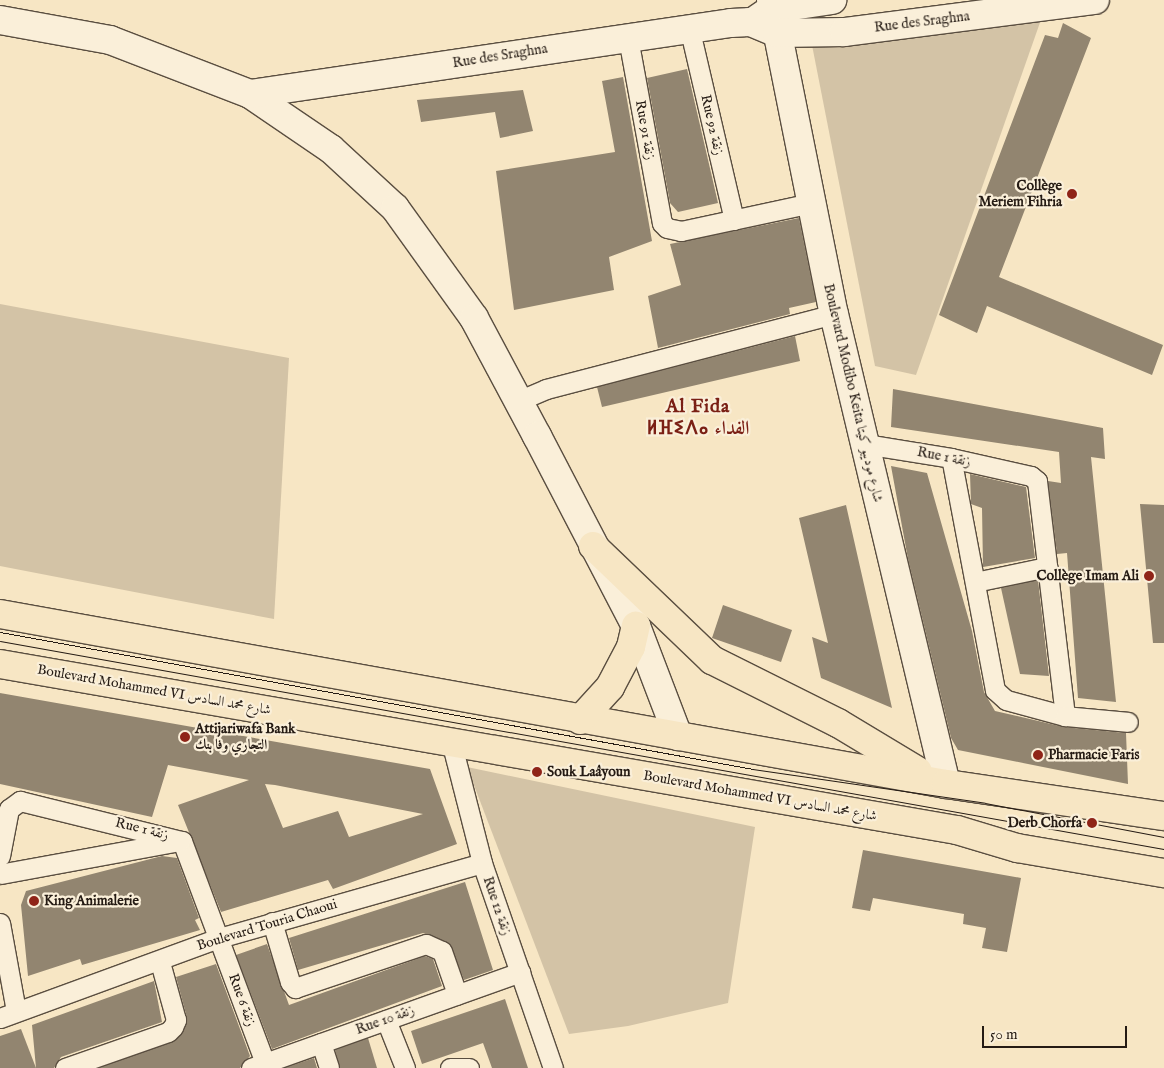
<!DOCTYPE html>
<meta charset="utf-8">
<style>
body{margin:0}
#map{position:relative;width:1164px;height:1068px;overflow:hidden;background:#f7e6c4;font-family:"IM FELL English",Amiri,"Noto Sans Tifinagh",serif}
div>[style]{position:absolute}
.green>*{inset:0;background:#d3c3a6}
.building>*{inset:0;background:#928570}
.roads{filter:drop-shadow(1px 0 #5a4e40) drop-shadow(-1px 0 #5a4e40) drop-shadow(0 1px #5a4e40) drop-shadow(0 -1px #5a4e40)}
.street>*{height:19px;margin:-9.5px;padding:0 9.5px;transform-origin:9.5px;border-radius:9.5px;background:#faefd9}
.secondary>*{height:28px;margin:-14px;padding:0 14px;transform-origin:14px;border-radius:14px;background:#faefd9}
.primary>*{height:28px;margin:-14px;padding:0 14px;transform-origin:14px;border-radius:14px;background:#f7e6c4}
.tram>*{height:1px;margin:-0.5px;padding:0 0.5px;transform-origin:0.5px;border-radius:0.5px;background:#251b14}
.dots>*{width:14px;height:14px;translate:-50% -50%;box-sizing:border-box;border:2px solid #faefd9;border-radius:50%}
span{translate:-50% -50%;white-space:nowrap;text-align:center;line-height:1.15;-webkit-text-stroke:4.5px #faefd9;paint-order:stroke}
.street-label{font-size:14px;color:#251b14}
.poi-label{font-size:14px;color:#251b14;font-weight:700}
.right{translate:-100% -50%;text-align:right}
.left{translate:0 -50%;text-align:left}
.district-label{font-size:19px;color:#7a1f14;font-weight:700;letter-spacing:1px}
.scale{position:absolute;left:982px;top:1026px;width:145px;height:22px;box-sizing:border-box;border:2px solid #251b14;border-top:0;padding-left:6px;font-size:15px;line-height:18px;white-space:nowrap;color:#251b14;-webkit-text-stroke:4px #faefd9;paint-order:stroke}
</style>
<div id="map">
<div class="green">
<div style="clip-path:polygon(1043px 14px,916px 375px,875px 366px,811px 40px)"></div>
<div style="clip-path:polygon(0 304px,289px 358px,274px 619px,0 566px)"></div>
<div style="clip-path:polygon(467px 767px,755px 827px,728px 1003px,628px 1026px,569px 1034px)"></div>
</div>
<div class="building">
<div style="clip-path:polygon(1063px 23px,1091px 38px,999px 277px,1163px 345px,1152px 375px,987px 306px,977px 333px,939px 315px,1045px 35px,1058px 38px)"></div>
<div style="clip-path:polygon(687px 69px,718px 203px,678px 212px,670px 203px,647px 78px)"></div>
<div style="clip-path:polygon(623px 77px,652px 241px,609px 257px,614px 290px,514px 310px,496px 171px,615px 152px,602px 81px)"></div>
<div style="clip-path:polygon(523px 90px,533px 131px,500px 138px,495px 112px,421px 122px,417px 100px)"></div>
<div style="clip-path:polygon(799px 218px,816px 302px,789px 308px,790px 314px,658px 348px,648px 296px,681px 285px,670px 244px)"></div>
<div style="clip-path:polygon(795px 336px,800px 361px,602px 407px,597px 387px)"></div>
<div style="clip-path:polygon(893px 389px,1103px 428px,1105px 459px,1091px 457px,1116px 702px,1078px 698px,1067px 553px,1057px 554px,1048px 481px,1061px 483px,1059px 452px,891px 427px)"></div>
<div style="clip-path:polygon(891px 466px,927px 473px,972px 631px,984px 692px,995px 711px,1064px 727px,1126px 733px,1128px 784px,958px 750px,951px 738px,908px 559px)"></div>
<div style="clip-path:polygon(970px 474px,1026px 487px,1035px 558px,983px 567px,982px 508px,971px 504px)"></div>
<div style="clip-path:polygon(1140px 504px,1164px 505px,1164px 643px,1153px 643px)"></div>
<div style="clip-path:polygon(846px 505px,892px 708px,821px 678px,812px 637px,828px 643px,799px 518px)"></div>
<div style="clip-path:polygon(1038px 580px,1049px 676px,1020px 674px,1001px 588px)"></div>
<div style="clip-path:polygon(723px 605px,792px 630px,781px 662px,712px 638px)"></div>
<div style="clip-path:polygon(evenodd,0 693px,430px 769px,457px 844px,333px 889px,328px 880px,221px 912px,178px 805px,249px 780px,168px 765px,152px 817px,0 784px,0 693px,265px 784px,275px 785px,423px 814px,349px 837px,338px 811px,283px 828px,265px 784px)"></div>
<div style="clip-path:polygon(863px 850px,1021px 878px,1007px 952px,982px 948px,986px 928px,963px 924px,964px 914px,873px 898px,870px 911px,852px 908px)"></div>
<div style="clip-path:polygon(162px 856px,177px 858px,199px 918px,195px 920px,200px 930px,82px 965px,80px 959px,28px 976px,21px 905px,26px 891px)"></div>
<div style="clip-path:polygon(465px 882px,493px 970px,464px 980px,450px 944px,423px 933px,298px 970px,289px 938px)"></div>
<div style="clip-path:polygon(267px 944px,289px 1005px,425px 956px,433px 959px,442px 986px,272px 1049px,236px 955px)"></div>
<div style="clip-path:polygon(216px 964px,250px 1056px,240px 1068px,99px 1068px,176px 1040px,187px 1018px,176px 977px)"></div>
<div style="clip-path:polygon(154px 981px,162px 1022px,61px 1057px,54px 1068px,36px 1068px,32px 1025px)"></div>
<div style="clip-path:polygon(505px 999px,528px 1068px,492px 1068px,483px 1043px,422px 1064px,411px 1031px)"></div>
<div style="clip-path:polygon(21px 1029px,36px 1068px,0 1068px,0 1036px)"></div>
<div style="clip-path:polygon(368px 1038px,377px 1068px,340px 1068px,335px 1050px)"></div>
<div style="clip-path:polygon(314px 1058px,317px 1068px,284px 1068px)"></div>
</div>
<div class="roads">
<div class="street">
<div style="left:690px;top:31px;width:194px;rotate:76.9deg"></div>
<div style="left:628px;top:38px;width:188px;rotate:79.6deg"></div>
<div style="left:662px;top:223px;width:7px;rotate:45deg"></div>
<div style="left:667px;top:228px;width:14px;rotate:12deg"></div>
<div style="left:681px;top:231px;width:134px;rotate:-12.1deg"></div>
<div style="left:518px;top:401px;width:30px;rotate:-23deg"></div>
<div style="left:546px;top:389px;width:298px;rotate:-14.6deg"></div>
<div style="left:865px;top:444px;width:87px;rotate:9.2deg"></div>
<div style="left:951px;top:458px;width:82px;rotate:12.7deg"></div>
<div style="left:1031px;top:476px;width:8px;rotate:40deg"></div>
<div style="left:1037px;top:481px;width:237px;rotate:83.2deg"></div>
<div style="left:1065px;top:716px;width:61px;rotate:-164.8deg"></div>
<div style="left:1006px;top:700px;width:15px;rotate:-138deg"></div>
<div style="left:995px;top:690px;width:236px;rotate:-100.7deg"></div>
<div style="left:975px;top:582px;width:74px;rotate:-11.8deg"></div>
<div style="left:1065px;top:716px;width:63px;rotate:5.4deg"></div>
<div style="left:451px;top:741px;width:126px;rotate:75.7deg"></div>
<div style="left:482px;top:863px;width:217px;rotate:70.9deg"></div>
<div style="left:0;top:856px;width:48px;rotate:-79.2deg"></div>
<div style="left:9px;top:809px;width:14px;rotate:-36deg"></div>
<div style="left:20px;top:801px;width:167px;rotate:13.9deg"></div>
<div style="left:182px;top:841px;width:237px;rotate:69.5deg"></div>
<div style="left:0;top:874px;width:183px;rotate:-10.4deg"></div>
<div style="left:272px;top:922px;width:63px;rotate:73.3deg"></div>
<div style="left:290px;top:982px;width:8px;rotate:50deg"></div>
<div style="left:295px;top:988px;width:138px;rotate:-18.6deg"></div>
<div style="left:426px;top:944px;width:17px;rotate:24deg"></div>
<div style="left:442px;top:951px;width:46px;rotate:70.8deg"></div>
<div style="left:0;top:923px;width:89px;rotate:79.7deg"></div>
<div style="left:0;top:1018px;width:233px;rotate:-20.1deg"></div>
<div style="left:219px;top:938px;width:273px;rotate:-15.9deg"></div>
<div style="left:386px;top:1020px;width:52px;rotate:68.4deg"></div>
<div style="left:321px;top:1043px;width:26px;rotate:72deg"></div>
<div style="left:65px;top:1068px;width:109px;rotate:-19.3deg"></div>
<div style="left:168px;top:1032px;width:7px;rotate:-45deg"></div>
<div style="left:173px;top:1027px;width:8px;rotate:-67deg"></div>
<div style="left:176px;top:1020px;width:60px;rotate:-105.4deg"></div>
<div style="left:251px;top:1068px;width:286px;rotate:-19.6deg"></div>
<div style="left:450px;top:1068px;width:19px"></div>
</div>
<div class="secondary">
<div style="left:771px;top:0;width:320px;rotate:78.7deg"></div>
<div style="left:834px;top:314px;width:483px;rotate:76.6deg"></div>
<div style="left:757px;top:19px;width:18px;rotate:-34deg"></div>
<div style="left:772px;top:9px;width:61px;rotate:-8.5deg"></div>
<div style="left:0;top:20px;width:112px;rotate:10.3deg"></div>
<div style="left:110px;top:40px;width:150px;rotate:21.1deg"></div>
<div style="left:250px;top:94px;width:98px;rotate:34.2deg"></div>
<div style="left:331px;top:149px;width:87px;rotate:42.7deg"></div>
<div style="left:395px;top:208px;width:135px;rotate:54.3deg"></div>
<div style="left:474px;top:318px;width:134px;rotate:61.9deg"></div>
<div style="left:537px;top:436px;width:214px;rotate:62.5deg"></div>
<div style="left:636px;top:626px;width:118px;rotate:69.1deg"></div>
<div style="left:250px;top:94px;width:486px;rotate:-8.4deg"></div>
<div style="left:731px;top:23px;width:20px;rotate:-3deg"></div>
<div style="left:751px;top:22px;width:28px;rotate:23deg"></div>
<div style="left:777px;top:33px;width:67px;rotate:-0.9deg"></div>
<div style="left:844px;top:32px;width:253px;rotate:-7.3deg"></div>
</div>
<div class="primary">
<div style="left:593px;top:546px;width:165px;rotate:43.8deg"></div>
<div style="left:712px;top:660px;width:141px;rotate:26.6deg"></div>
<div style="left:838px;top:723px;width:93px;rotate:31deg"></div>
<div style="left:0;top:614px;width:961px;rotate:10.19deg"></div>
<div style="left:946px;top:784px;width:220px;rotate:8.4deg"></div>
<div style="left:0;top:664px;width:971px;rotate:9.84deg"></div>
<div style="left:957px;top:830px;width:63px;rotate:16.7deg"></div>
<div style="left:1017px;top:848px;width:149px;rotate:9.7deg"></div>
<div style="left:580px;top:720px;width:45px;rotate:-47.7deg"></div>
<div style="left:610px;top:687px;width:45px;rotate:-62.3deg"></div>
<div style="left:631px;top:647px;width:22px;rotate:-77deg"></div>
</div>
</div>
<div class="tram">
<div style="left:0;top:632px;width:765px;rotate:10.31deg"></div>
<div style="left:753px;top:769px;width:234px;rotate:8.3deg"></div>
<div style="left:985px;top:803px;width:182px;rotate:10.8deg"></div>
<div style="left:0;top:641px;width:1182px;rotate:10.13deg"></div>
</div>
<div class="dots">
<div style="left:1072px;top:194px;background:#8f2418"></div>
<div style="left:1149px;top:576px;background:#8f2418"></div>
<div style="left:185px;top:737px;background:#8f2418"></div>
<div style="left:1038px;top:755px;background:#8f2418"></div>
<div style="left:537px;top:772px;background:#8f2418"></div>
<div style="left:1092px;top:823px;background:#8f2418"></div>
<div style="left:34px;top:901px;background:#8f2418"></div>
</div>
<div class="street-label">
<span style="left:922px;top:22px;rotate:-7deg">Rue des Sraghna</span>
<span style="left:500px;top:56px;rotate:-9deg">Rue des Sraghna</span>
<span style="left:712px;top:125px;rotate:77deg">Rue 92 زنقة</span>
<span style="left:645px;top:130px;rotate:80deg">Rue 91 زنقة</span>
<span style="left:853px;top:393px;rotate:77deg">Boulevard Modibo Keita شارع موديبو كيتا</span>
<span style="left:944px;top:457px;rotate:11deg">Rue 1 زنقة</span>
<span style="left:154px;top:690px;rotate:10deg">Boulevard Mohammed VI شارع محمد السادس</span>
<span style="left:760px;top:796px;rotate:10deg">Boulevard Mohammed VI شارع محمد السادس</span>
<span style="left:142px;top:829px;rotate:14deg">Rue 1 زنقة</span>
<span style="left:497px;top:906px;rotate:71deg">Rue 12 زنقة</span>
<span style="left:267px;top:925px;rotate:-17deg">Boulevard Touria Chaoui</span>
<span style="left:242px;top:1000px;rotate:70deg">Rue 6 زنقة</span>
<span style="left:385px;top:1020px;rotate:-20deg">Rue 10 زنقة</span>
</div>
<div class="poi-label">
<span class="right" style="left:1062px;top:194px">Collège<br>Meriem Fihria</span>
<span class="right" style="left:1139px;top:576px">Collège Imam Ali</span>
<span class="left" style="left:195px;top:737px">Attijariwafa Bank<br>التجاري وفا بنك</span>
<span class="left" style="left:1048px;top:755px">Pharmacie Faris</span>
<span class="left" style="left:547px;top:772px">Souk Laâyoun</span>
<span class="right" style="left:1082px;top:823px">Derb Chorfa</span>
<span class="left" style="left:44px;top:901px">King Animalerie</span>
</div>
<div class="district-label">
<span style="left:698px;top:419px">Al Fida<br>ⵍⴼⵉⴷⴰ الفداء</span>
</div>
<div class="scale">50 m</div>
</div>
